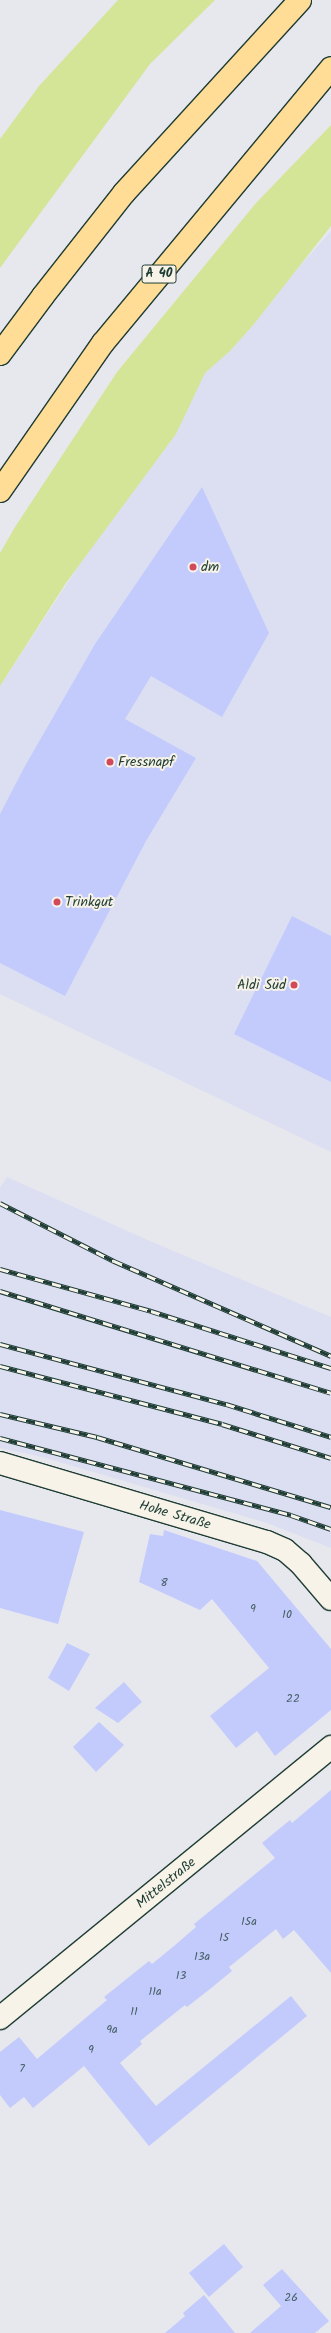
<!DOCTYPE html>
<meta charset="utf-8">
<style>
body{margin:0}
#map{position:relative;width:331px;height:2333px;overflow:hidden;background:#e7e7ee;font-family:Kalam,sans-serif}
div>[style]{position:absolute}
.built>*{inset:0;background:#dcdff2}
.green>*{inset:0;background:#d5e598}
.building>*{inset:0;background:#c2cbfc}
.roads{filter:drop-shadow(1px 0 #1f3d34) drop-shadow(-1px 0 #1f3d34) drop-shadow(0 1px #1f3d34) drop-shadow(0 -1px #1f3d34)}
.minor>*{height:22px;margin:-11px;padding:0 11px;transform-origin:11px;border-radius:11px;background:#f7f3e8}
.highway>*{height:22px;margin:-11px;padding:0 11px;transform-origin:11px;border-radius:11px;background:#ffdd96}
.rail>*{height:4.5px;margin-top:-2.25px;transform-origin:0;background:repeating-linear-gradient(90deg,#f7f3e8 0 9px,#1f3d34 0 18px);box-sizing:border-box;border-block:1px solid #1f3d34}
.dots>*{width:11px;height:11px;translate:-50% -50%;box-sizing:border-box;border:2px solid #f7f3e8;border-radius:50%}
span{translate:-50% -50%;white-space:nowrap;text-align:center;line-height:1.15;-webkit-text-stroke:4px #f7f3e8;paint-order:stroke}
.number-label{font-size:12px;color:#486066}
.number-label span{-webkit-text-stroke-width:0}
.shield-label span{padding:1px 3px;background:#f7f3e8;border:1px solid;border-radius:3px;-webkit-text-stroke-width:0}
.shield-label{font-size:13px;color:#1f3d34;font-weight:700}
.poi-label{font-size:14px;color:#1f3d34}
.left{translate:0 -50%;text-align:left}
.right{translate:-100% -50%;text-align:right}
.street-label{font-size:14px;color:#1f3d34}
</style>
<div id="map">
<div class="built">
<div style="clip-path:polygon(331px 231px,331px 1152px,0 994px,0 686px,205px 373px)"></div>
<div style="clip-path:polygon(7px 1177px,152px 1242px,331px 1317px,331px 1548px,267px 1523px,42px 1457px,0 1448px,0 1188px)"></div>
</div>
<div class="green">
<div style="clip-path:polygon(118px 0,215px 0,150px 64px,0 268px,0 139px,39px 86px)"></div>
<div style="clip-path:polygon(331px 125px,331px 226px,254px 324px,230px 351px,205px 373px,176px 434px,66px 583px,0 686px,0 553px,15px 527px,117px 372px,256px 203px)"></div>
</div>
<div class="building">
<div style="clip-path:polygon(202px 487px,269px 633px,222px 717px,151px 676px,125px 719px,196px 758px,146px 841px,65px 996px,0 963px,0 814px,25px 766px,95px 644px)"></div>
<div style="clip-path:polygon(292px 916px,331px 936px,331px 1082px,234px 1034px)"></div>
<div style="clip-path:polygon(0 1510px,84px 1532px,58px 1624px,0 1608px)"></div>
<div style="clip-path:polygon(164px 1530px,257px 1561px,331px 1649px,331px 1710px,275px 1756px,257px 1731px,236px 1748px,210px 1716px,269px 1668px,212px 1599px,200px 1610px,139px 1582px,150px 1534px,163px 1536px)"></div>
<div style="clip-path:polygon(67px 1643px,90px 1654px,69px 1691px,48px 1678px)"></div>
<div style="clip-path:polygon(124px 1682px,142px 1702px,118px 1723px,95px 1708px)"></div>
<div style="clip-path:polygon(99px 1722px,124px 1745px,96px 1772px,73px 1747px)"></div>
<div style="clip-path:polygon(331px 1790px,331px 1973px,294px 1930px,283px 1939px,276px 1929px,229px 1967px,232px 1971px,210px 1989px,187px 2007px,185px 2005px,140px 2041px,142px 2044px,120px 2063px,156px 2106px,291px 1996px,307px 2016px,149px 2146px,84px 2066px,33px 2108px,24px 2097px,10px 2108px,0 2095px,0 2052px,19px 2037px,37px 2059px,107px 2000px,104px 1997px,149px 1961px,152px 1964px,174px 1946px,196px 1927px,194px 1924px,275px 1858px,262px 1843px,290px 1820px,292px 1823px)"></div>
<div style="clip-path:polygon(224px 2244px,243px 2267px,209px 2297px,189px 2273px)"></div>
<div style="clip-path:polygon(282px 2269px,329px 2321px,315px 2333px,250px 2333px,281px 2306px,263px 2285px)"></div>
<div style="clip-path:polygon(204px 2295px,235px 2333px,165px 2333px,185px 2316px,183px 2313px)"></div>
</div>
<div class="roads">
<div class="minor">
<div style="left:0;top:1463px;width:278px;rotate:16.5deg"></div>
<div style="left:267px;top:1542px;width:20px;rotate:24deg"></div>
<div style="left:285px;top:1550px;width:21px;rotate:41deg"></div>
<div style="left:301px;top:1564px;width:46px;rotate:49.4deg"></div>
<div style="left:0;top:2018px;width:428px;rotate:-39.3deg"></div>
</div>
<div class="highway">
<div style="left:0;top:354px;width:72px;rotate:-53.4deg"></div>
<div style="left:43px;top:296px;width:131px;rotate:-51.8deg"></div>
<div style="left:124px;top:193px;width:261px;rotate:-47.6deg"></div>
<div style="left:0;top:491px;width:180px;rotate:-55.2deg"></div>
<div style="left:103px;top:343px;width:357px;rotate:-50.3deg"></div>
</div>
</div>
<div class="rail">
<div style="left:0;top:1203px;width:128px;rotate:27deg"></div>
<div style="left:114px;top:1261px;width:237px;rotate:23.6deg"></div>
<div style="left:0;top:1269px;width:157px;rotate:15.5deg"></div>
<div style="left:151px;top:1311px;width:189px;rotate:17.6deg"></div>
<div style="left:0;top:1291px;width:346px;rotate:17.1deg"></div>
<div style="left:0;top:1344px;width:234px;rotate:14.9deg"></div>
<div style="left:226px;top:1404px;width:110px;rotate:17.4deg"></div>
<div style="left:0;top:1366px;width:229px;rotate:14.6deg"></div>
<div style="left:222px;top:1424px;width:114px;rotate:17.3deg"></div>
<div style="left:0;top:1414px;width:100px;rotate:13.3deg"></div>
<div style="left:97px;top:1437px;width:244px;rotate:16.7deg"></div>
<div style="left:0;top:1438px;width:301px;rotate:14.8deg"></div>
<div style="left:291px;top:1515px;width:42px;rotate:19.3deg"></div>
</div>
<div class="dots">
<div style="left:193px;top:567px;background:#d1495b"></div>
<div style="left:110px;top:762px;background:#d1495b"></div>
<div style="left:57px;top:902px;background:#d1495b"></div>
<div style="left:294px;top:985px;background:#d1495b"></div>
</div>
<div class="number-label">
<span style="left:164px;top:1583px">8</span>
<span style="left:253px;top:1609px">9</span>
<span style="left:287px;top:1615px">10</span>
<span style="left:293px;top:1699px">22</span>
<span style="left:249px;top:1922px">15a</span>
<span style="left:224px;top:1938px">15</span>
<span style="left:202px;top:1957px">13a</span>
<span style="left:181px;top:1976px">13</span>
<span style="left:155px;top:1992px">11a</span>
<span style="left:134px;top:2012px">11</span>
<span style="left:112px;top:2030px">9a</span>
<span style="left:91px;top:2050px">9</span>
<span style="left:22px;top:2069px">7</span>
<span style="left:291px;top:2298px">26</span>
</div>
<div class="shield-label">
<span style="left:159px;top:274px">A 40</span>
</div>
<div class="poi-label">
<span class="left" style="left:201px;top:567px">dm</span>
<span class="left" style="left:118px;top:762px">Fressnapf</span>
<span class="left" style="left:65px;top:902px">Trinkgut</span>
<span class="right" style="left:286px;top:985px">Aldi Süd</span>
</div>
<div class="street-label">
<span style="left:175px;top:1515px;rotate:16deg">Hohe Straße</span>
<span style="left:166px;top:1883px;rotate:-39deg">Mittelstraße</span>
</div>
</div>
